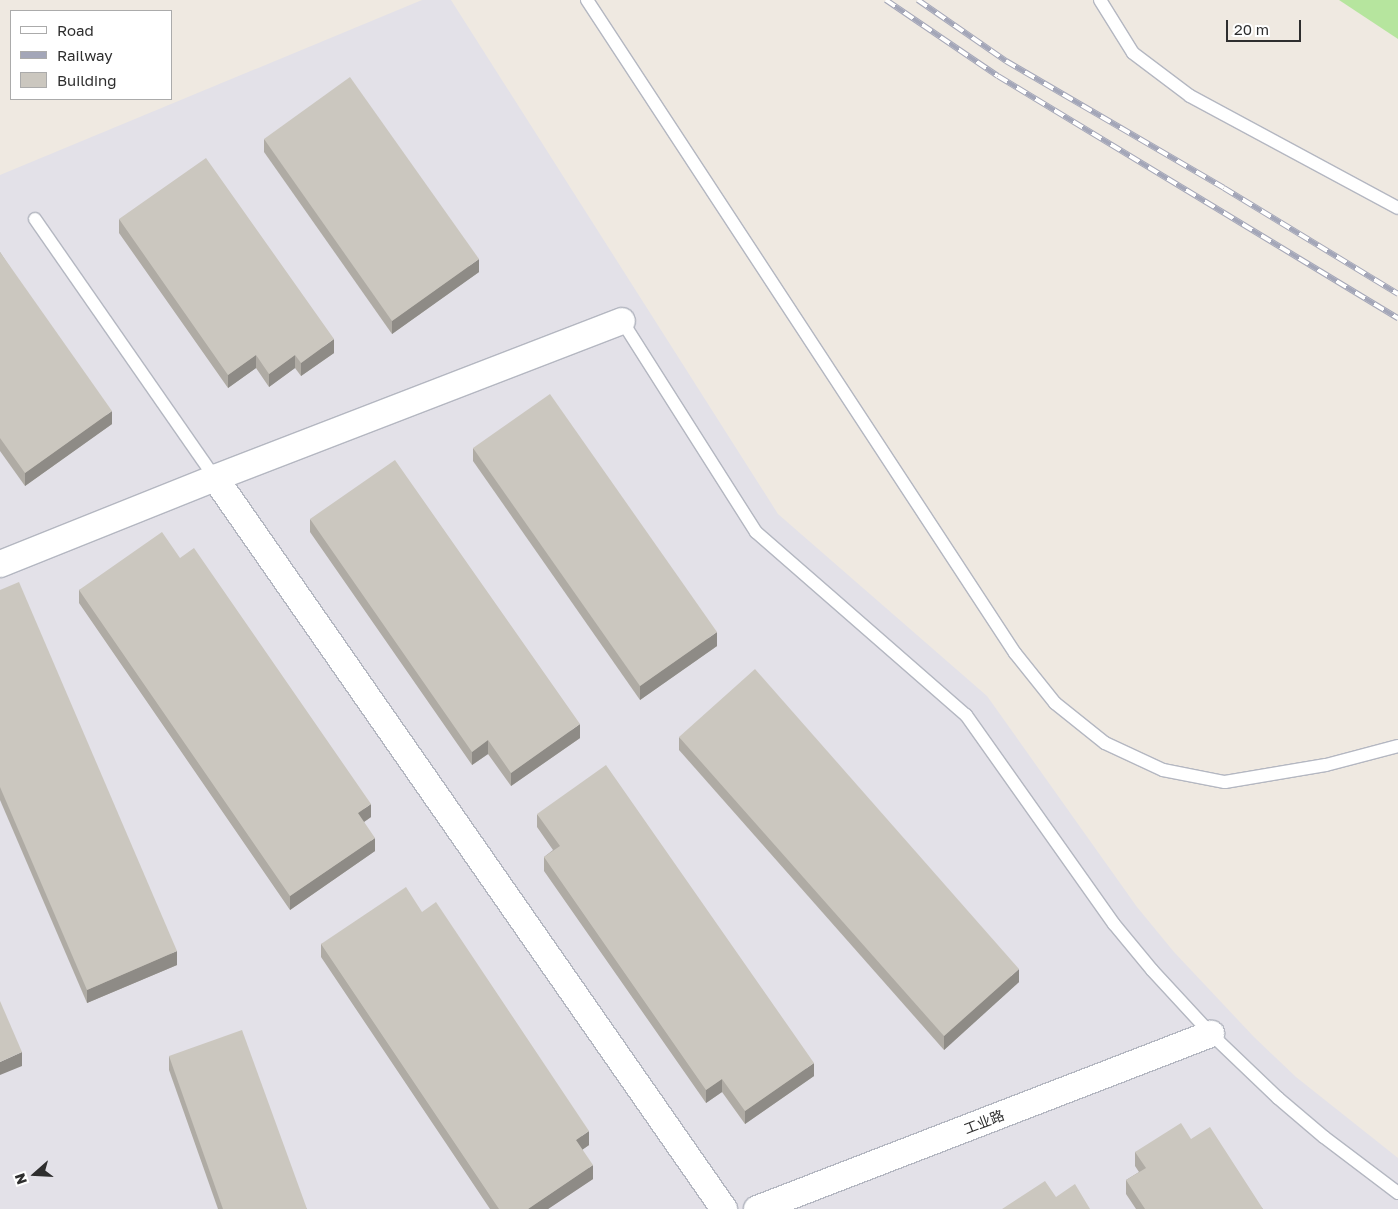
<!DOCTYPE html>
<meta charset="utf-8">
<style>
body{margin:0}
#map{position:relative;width:1398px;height:1209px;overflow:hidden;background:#efe9e1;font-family:"Golos Text","Noto Sans SC",sans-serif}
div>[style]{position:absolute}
.industrial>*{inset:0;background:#e3e1e8}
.green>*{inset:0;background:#b6e59e}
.roads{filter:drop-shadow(1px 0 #b4b7c1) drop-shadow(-1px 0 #b4b7c1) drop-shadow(0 1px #b4b7c1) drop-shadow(0 -1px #b4b7c1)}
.service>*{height:12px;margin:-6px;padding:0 6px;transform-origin:6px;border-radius:6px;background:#fff}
.minor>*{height:26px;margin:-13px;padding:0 13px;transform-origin:13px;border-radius:13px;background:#fff}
.rail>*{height:5.5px;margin-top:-2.75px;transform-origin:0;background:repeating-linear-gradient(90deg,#fff 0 11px,#a3a6b8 0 22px);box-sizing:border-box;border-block:1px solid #a3a6b8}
.wall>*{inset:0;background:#afaba4}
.shaded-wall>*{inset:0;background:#8e8b86}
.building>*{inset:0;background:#cbc7bf}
span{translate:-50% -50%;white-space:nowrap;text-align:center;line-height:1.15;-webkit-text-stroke:4px #fff;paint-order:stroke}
.street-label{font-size:14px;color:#2e2e2e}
.legend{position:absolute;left:10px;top:10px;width:162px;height:90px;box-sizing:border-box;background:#fff;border:1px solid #ababab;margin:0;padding:6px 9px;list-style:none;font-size:15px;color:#2e2e2e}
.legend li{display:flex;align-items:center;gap:10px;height:25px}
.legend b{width:25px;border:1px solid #ababab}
.north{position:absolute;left:10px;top:1149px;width:50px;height:50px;-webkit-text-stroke:4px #fff;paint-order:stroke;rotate:251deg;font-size:14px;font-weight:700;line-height:20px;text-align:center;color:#2e2e2e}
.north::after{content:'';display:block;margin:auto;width:18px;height:22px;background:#2e2e2e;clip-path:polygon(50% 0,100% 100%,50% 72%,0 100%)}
.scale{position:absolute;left:1226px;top:20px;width:75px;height:22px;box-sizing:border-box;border:2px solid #2e2e2e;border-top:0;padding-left:6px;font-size:15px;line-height:18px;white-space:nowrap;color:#2e2e2e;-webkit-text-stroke:4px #fff;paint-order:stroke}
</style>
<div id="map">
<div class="industrial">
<div style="clip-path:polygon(422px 0,451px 0,778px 514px,987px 696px,1137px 907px,1174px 952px,1254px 1037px,1296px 1077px,1398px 1158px,1398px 1209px,0 1209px,0 175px)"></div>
</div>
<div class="green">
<div style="clip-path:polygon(1339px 0,1398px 0,1398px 39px)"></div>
</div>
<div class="roads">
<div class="service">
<div style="left:587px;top:0;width:781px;rotate:56.76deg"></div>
<div style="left:1015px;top:653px;width:64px;rotate:51.3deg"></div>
<div style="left:1055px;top:703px;width:64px;rotate:38.7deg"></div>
<div style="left:1105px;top:743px;width:64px;rotate:25deg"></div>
<div style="left:1163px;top:770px;width:63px;rotate:11deg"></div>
<div style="left:1225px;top:782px;width:102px;rotate:-9.6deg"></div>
<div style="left:1326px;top:765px;width:74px;rotate:-14.8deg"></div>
<div style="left:1100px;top:0;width:62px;rotate:58.1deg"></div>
<div style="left:1133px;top:53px;width:71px;rotate:37deg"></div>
<div style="left:1190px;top:96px;width:236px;rotate:28.3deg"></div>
<div style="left:35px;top:219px;width:315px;rotate:55.2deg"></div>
<div style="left:622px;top:321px;width:250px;rotate:57.6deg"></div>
<div style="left:756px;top:532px;width:279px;rotate:41.1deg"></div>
<div style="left:966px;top:715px;width:256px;rotate:54.7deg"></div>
<div style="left:1114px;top:924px;width:60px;rotate:50.4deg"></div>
<div style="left:1152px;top:970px;width:87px;rotate:47.3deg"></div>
<div style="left:1211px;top:1034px;width:93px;rotate:43.7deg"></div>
<div style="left:1278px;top:1098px;width:60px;rotate:40.3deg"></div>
<div style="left:1324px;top:1137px;width:93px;rotate:37.1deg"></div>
</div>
<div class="minor">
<div style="left:215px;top:478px;width:891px;rotate:55.15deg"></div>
<div style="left:0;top:564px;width:232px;rotate:-21.8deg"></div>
<div style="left:215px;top:478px;width:436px;rotate:-21.1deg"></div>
<div style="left:757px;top:1209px;width:487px;rotate:-21.1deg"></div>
</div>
</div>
<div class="rail">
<div style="left:886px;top:0;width:135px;rotate:34.2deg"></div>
<div style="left:998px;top:76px;width:468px;rotate:31.2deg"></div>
<div style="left:918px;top:0;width:107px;rotate:34.7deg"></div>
<div style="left:1006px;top:61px;width:252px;rotate:30.2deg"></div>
<div style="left:1224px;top:188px;width:204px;rotate:31.3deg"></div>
</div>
<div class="wall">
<div style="clip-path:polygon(264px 139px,479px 272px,392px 334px,264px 152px)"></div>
<div style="clip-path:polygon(119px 219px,334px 353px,301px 376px,295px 368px,269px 387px,256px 368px,228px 388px,119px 233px)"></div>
<div style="clip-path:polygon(0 252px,112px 424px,25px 486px,0 451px)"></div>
<div style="clip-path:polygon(473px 448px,717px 646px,640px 700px,473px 461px)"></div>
<div style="clip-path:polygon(310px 519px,580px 738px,511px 786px,488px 754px,472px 765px,310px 532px)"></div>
<div style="clip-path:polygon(180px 558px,371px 817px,364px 822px,375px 851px,290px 910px,79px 603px,79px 590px)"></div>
<div style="clip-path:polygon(0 590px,177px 965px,87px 1003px,0 800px)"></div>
<div style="clip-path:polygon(679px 737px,1019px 982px,944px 1050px,679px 750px)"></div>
<div style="clip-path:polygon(537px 814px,814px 1076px,745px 1124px,722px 1092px,706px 1103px,544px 871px,544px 857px,553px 850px,537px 827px)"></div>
<div style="clip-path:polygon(422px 912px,589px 1145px,582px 1150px,593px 1179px,548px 1209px,490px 1209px,321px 957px,321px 944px)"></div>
<div style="clip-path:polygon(169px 1056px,307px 1209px,218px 1209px,169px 1070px)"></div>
<div style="clip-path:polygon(1191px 1139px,1263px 1209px,1136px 1209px,1126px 1194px,1126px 1180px,1139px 1172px,1135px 1166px,1135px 1152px)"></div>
</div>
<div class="shaded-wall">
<div style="clip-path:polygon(479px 259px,479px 272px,392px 334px,392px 321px)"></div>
<div style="clip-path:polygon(334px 339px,334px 353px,301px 376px,301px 363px)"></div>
<div style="clip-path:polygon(256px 355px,256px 368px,228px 388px,228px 375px)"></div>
<div style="clip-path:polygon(295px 355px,295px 368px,269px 387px,269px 374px)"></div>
<div style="clip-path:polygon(112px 411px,112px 424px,25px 486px,25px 473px)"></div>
<div style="clip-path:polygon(717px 632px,717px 646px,640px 700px,640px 686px)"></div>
<div style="clip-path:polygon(580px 724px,580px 738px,511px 786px,511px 773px)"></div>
<div style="clip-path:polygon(488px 740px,488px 754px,472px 765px,472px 752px)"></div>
<div style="clip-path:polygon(371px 804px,371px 817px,358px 826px,358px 813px)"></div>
<div style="clip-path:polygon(375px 838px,375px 851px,290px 910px,290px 896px)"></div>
<div style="clip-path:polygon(177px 951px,177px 965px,87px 1003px,87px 990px)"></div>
<div style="clip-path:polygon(1019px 969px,1019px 982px,944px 1050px,944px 1036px)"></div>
<div style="clip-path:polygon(22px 1052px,22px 1066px,0 1075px,0 1062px)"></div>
<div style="clip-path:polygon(814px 1063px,814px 1076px,745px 1124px,745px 1111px)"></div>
<div style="clip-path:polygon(722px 1079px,722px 1092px,706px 1103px,706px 1090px)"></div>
<div style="clip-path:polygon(589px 1131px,589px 1145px,576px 1154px,576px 1140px)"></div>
<div style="clip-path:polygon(593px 1165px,593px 1179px,548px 1209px,528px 1209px)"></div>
</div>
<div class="building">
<div style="clip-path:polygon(350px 77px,479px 259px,392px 321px,264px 139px)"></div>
<div style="clip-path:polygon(206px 158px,334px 339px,301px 363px,295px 355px,269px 374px,256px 355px,228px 375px,119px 219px)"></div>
<div style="clip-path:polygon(0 252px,112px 411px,25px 473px,0 438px)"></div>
<div style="clip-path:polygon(550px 394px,717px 632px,640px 686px,473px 448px)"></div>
<div style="clip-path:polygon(395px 460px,580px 724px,511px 773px,488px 740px,472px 752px,310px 519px)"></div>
<div style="clip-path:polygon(162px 532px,180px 558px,194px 548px,371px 804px,358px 813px,375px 838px,290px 896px,79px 590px)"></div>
<div style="clip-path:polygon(19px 582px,177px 951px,87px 990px,0 787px,0 590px)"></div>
<div style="clip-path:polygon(755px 669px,1019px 969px,944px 1036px,679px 737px)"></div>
<div style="clip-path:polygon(606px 765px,814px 1063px,745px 1111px,722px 1079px,706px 1090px,544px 857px,560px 846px,537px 814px)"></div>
<div style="clip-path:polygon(406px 887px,422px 912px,436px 902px,589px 1131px,576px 1140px,593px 1165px,528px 1209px,499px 1209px,321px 944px)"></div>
<div style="clip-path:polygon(0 1001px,22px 1052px,0 1062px)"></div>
<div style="clip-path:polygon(242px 1030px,307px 1209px,223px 1209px,169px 1056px)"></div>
<div style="clip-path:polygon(1181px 1123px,1191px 1139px,1210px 1127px,1263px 1209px,1145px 1209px,1126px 1180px,1146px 1168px,1135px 1152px)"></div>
<div style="clip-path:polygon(1045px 1181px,1056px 1197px,1075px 1184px,1090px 1209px,1002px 1209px)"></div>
</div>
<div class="street-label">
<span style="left:984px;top:1122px;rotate:-21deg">工业路</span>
</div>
<ul class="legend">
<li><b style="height:6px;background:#fff"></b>Road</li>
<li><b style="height:6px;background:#a3a6b8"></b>Railway</li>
<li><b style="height:14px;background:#cbc7bf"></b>Building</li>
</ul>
<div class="north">N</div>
<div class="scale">20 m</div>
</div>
